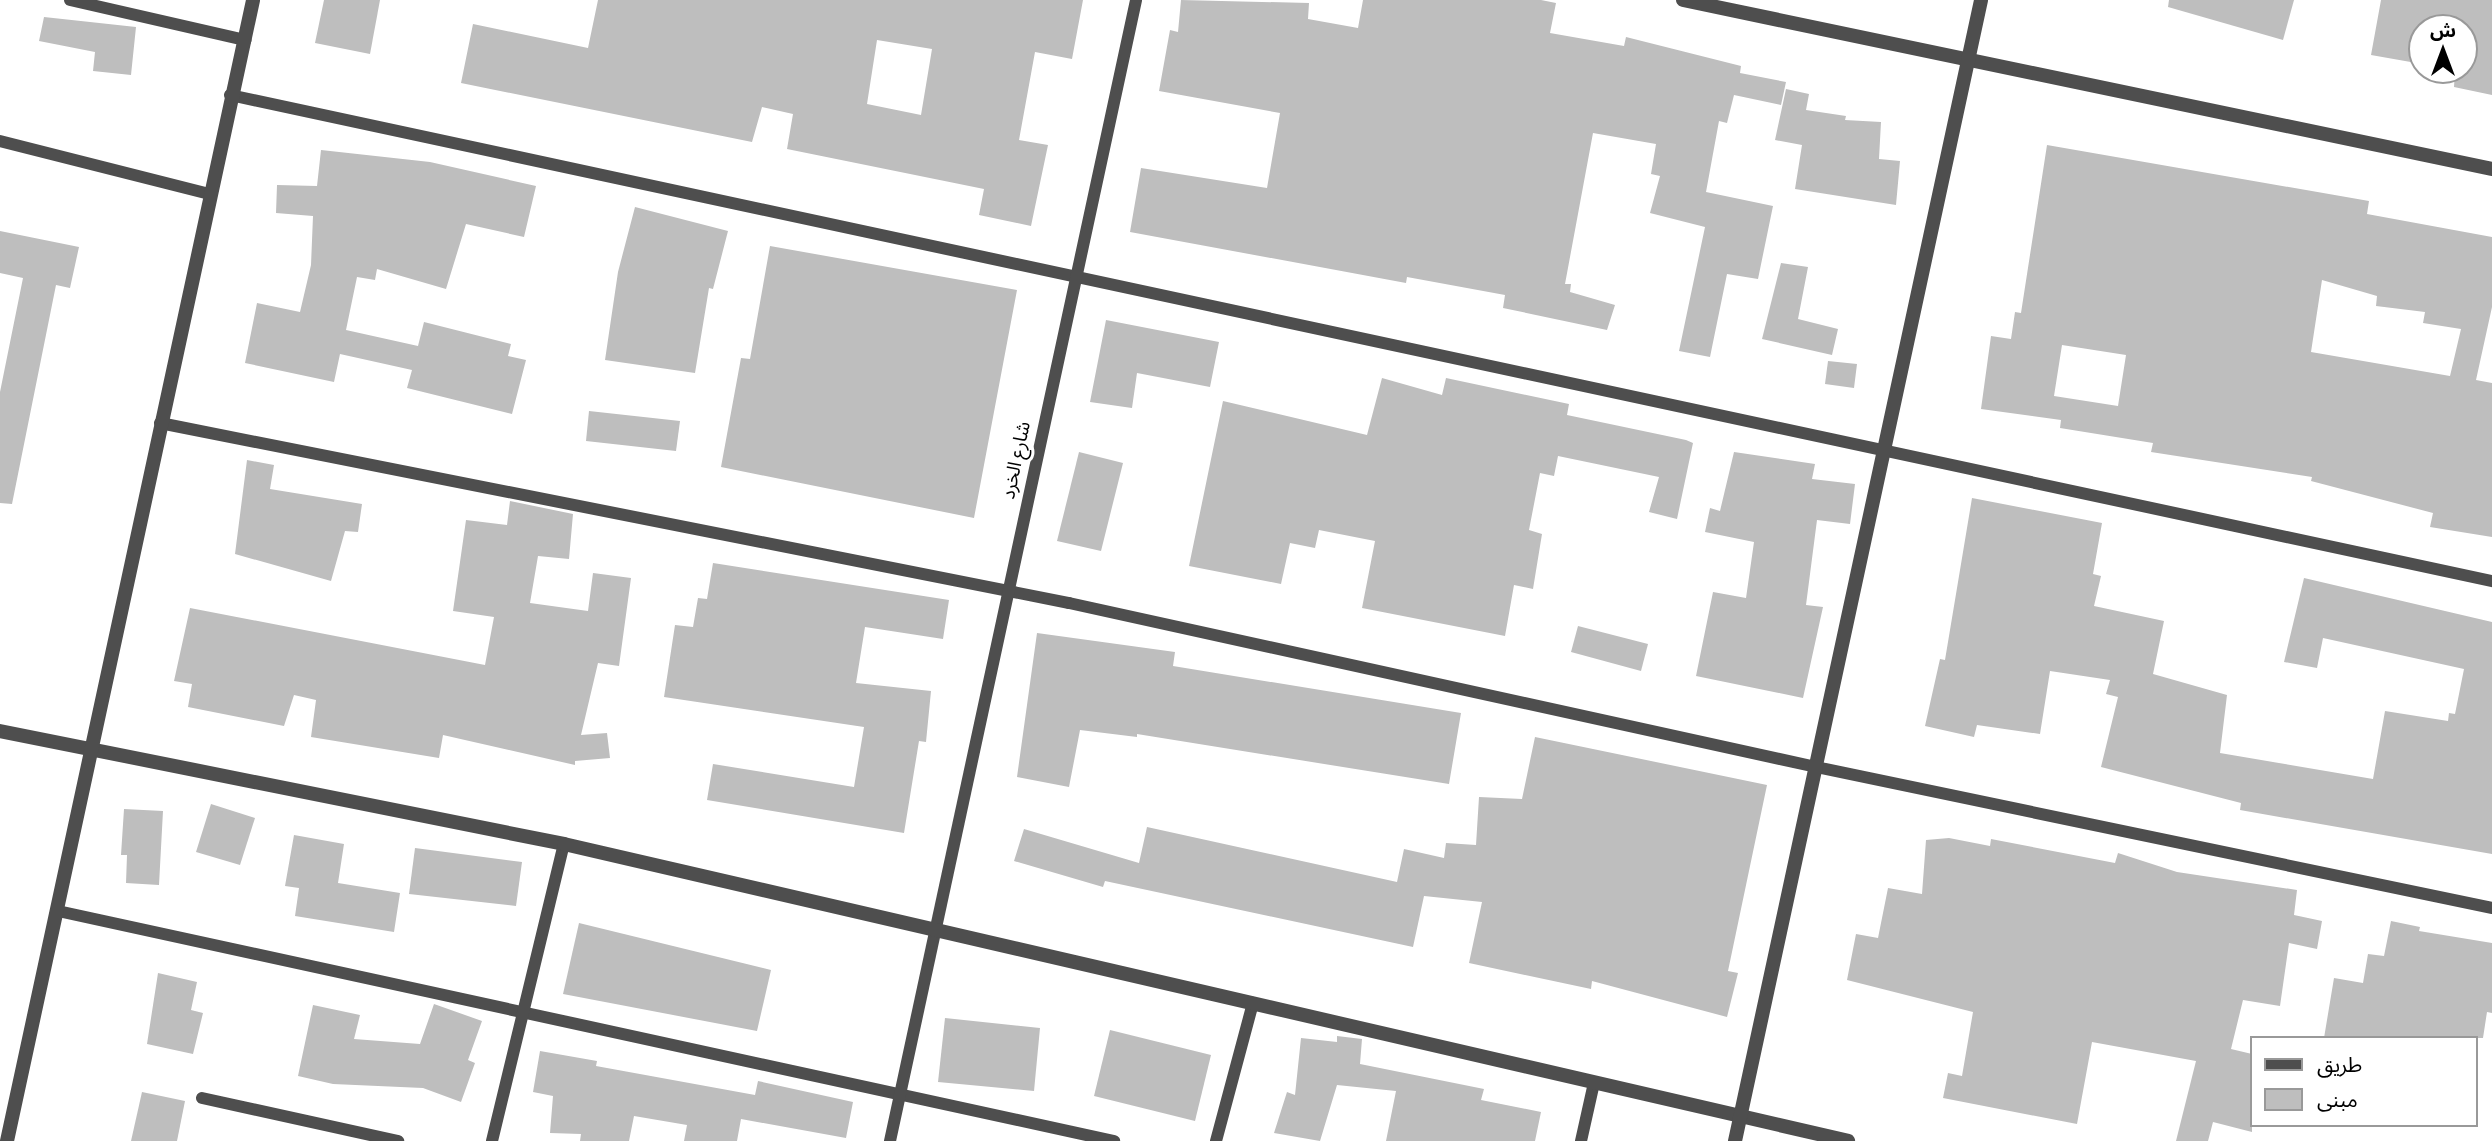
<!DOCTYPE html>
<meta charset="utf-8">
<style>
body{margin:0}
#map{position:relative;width:2492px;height:1141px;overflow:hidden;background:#fff;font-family:"Exo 2","Noto Sans Arabic",sans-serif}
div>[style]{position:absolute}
.building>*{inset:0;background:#bebebe}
.service>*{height:12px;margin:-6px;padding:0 6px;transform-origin:6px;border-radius:6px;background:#4e4e4e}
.tertiary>*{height:14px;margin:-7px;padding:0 7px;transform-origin:7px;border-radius:7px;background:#4e4e4e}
span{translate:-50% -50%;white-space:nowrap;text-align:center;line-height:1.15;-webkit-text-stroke:6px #fff;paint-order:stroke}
.street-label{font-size:19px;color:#000}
.legend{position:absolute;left:2250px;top:1036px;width:228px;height:91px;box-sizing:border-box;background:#fff;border:2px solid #999;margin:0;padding:9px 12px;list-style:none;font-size:21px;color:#000}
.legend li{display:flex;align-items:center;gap:14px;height:35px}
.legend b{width:35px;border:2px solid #999}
.north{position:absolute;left:2408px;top:14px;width:70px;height:70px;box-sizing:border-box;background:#fff;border:2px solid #999;border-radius:50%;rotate:0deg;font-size:19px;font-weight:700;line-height:28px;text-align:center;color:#000}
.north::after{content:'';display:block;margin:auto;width:24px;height:32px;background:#000;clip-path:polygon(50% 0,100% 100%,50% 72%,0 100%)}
</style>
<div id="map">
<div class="building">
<div style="clip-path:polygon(324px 0,380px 0,370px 54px,315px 43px)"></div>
<div style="clip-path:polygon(evenodd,598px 0,1083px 0,1072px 59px,1035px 52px,1019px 140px,1048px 145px,1031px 226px,979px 215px,984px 189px,787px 149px,793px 114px,762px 107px,752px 142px,461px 83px,473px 24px,588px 48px,598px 0,877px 40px,932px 49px,921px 115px,867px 104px,877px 40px)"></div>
<div style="clip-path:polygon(1181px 0,1309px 3px,1308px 19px,1358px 28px,1363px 0,1541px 0,1556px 3px,1550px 33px,1624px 46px,1626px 37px,1741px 66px,1740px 73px,1786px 82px,1781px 105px,1734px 95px,1727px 123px,1719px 121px,1706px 192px,1773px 206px,1758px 279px,1727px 274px,1710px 357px,1679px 351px,1705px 227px,1650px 213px,1660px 176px,1651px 174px,1656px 144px,1593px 133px,1565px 284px,1571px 284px,1570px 292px,1615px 305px,1607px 330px,1503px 308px,1505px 295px,1407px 277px,1406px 283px,1130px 232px,1141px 168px,1267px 188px,1280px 113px,1159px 91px,1170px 30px,1178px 32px)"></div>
<div style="clip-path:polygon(2169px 0,2294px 0,2283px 40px,2168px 7px)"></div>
<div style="clip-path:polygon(2381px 0,2492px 0,2492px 95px,2454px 87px,2455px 70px,2464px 70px,2464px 28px,2422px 28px,2422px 64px,2371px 55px)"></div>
<div style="clip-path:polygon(44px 17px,136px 27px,131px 75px,93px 71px,95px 52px,39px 41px)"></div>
<div style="clip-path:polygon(1786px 89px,1809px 94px,1806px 110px,1846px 116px,1845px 120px,1881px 122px,1879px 159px,1900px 161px,1896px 205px,1795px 189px,1802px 145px,1775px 140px)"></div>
<div style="clip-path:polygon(evenodd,2047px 145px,2369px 201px,2367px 214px,2492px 237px,2492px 307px,2476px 380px,2492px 383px,2492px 537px,2430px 527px,2433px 513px,2311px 481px,2312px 477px,2151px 452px,2153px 443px,2060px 428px,2061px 420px,1981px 409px,1991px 336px,2011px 339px,2015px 312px,2021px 313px,2047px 145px,2322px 280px,2377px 296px,2376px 306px,2425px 312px,2423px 323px,2461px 329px,2450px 376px,2311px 352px,2322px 280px,2047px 145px,2062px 345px,2126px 355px,2118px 406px,2054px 396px,2062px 345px)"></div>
<div style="clip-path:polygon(321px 150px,430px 162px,536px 186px,524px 237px,466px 224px,446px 289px,377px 269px,375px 280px,357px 277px,346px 330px,418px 346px,424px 322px,511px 344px,508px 356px,526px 360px,512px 414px,407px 388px,412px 370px,340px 354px,334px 382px,245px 363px,257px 303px,300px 312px,311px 265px,313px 216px,276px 213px,277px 185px,317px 186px)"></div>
<div style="clip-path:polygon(635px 207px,728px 231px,713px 289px,709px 288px,695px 373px,605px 360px,618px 272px)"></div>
<div style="clip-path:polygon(0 231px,79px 247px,70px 288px,56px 285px,12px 504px,0 503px,0 392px,23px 278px,0 273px)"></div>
<div style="clip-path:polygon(770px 246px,1017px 290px,974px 518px,721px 467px,741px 358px,750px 359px)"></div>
<div style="clip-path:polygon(1781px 263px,1808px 267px,1798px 319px,1838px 329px,1832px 355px,1762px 339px)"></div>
<div style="clip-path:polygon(1106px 320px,1219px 342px,1210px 387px,1137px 373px,1132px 408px,1090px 402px)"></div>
<div style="clip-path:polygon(1828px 361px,1857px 364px,1854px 388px,1825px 384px)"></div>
<div style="clip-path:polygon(1382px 378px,1442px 395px,1446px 378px,1569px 404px,1567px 415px,1686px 440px,1693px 443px,1677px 519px,1649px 512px,1659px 477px,1558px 456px,1554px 476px,1540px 473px,1529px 530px,1542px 534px,1533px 589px,1514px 585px,1505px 636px,1362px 608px,1375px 541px,1319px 530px,1315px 548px,1290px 543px,1281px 584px,1189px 566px,1223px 401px,1367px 435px)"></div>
<div style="clip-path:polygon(589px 411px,680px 421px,676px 451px,586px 441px)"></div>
<div style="clip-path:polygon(1079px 452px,1123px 463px,1101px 551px,1057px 541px)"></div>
<div style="clip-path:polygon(1734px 452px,1815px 464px,1812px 479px,1855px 484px,1850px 524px,1817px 520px,1806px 605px,1823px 607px,1803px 698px,1696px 676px,1713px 592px,1746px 598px,1754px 542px,1705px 532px,1710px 508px,1720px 511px)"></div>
<div style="clip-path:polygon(247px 460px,274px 465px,270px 489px,362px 504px,358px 532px,345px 531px,331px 581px,235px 554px)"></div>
<div style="clip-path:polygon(1972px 498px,2102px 523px,2093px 574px,2101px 576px,2094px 606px,2164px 621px,2153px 674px,2227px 695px,2220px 753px,2373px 779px,2385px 711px,2448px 721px,2449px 713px,2455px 714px,2464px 669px,2323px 638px,2317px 668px,2284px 662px,2304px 578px,2492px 622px,2492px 854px,2240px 810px,2241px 803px,2101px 767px,2118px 697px,2106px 694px,2110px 680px,2050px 671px,2040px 734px,1977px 725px,1974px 737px,1925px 726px,1940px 659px,1945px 660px)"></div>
<div style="clip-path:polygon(510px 501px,573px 514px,569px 559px,538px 556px,530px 603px,588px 611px,593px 573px,631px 578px,619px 666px,598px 663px,581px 735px,607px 733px,610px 758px,575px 761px,575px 765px,443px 735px,439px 758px,311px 737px,316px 700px,294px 695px,284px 726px,188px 707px,192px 684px,174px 681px,190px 608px,485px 665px,494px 617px,453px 611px,466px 520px,507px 525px)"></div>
<div style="clip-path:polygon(713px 563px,949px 600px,943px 639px,865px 627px,856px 683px,931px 691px,926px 742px,919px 741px,904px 833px,707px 800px,713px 764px,854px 787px,864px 727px,664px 697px,675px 625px,693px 627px,698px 598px,707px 599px)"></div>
<div style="clip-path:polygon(1578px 626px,1648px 644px,1641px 671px,1571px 652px)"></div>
<div style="clip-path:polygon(1037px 633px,1175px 652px,1173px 666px,1461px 713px,1449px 784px,1137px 734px,1137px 737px,1080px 730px,1069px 787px,1017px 777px)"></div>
<div style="clip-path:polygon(1535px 737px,1767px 785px,1728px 971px,1738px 973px,1727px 1017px,1592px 981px,1591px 989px,1469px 963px,1482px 902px,1424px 896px,1413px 947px,1105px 881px,1103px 887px,1014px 861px,1024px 829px,1139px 863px,1147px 827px,1397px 882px,1404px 849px,1444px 858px,1446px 843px,1476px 845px,1479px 797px,1522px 799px)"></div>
<div style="clip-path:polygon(211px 804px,255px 818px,240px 865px,196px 852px)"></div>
<div style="clip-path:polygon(124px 809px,163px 811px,159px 885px,126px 883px,127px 855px,121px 855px)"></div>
<div style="clip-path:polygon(294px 835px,344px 844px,338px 883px,400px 893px,394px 932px,295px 916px,299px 888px,285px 886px)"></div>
<div style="clip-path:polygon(1949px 838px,1990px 846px,1991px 839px,2115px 863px,2118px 853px,2177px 872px,2297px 890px,2294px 915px,2322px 921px,2317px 949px,2289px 943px,2280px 1006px,2243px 1000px,2231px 1049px,2252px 1054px,2252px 1132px,2213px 1122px,2208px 1141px,2176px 1141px,2196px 1061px,2092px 1042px,2077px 1124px,1943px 1098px,1948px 1073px,1962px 1076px,1973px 1012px,1847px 980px,1856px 934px,1878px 938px,1888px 888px,1922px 894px,1926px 840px)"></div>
<div style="clip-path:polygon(415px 848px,522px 862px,516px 906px,409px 894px)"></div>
<div style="clip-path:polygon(2391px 921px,2420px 927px,2419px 931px,2492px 943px,2492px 1013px,2487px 1012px,2483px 1038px,2324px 1038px,2334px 978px,2363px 983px,2368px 954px,2384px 956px)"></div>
<div style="clip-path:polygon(579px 923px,771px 970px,757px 1031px,563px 994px)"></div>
<div style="clip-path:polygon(158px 973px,197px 982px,191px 1010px,203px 1013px,193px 1054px,147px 1044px)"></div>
<div style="clip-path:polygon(434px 1004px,482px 1021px,468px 1060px,475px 1063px,461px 1102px,423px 1088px,333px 1084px,298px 1076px,313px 1005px,360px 1015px,354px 1039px,420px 1044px)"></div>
<div style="clip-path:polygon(945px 1018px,1040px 1028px,1034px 1091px,938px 1082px)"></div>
<div style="clip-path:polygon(1110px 1030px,1211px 1055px,1195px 1121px,1094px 1096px)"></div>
<div style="clip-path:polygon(1337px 1036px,1362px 1039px,1360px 1064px,1484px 1089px,1481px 1100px,1541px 1112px,1535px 1141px,1386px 1141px,1396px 1091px,1337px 1085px,1320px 1141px,1274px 1133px,1287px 1092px,1295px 1095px,1301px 1038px,1337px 1042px)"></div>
<div style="clip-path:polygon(540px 1051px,597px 1061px,596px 1066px,755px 1095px,758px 1081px,853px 1102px,846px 1138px,741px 1119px,737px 1141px,684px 1141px,687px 1125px,634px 1116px,629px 1141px,580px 1141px,581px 1134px,550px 1133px,553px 1096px,533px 1092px)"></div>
<div style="clip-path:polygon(142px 1092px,185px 1101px,177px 1141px,131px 1141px)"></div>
</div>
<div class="service">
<div style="left:70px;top:0;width:180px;rotate:12.9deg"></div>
<div style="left:230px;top:95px;width:2314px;rotate:12.13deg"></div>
<div style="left:0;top:141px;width:216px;rotate:14.2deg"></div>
<div style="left:160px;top:423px;width:927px;rotate:11.2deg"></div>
<div style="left:1069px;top:603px;width:765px;rotate:12.38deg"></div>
<div style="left:1816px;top:767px;width:691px;rotate:11.78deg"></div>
<div style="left:58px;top:911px;width:1081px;rotate:12.29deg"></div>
<div style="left:202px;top:1098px;width:201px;rotate:12.4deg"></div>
<div style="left:492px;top:1141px;width:306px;rotate:-76.4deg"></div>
<div style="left:890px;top:1141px;width:1167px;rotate:-77.83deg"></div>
<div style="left:1216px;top:1141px;width:143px;rotate:-75deg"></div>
<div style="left:1581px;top:1141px;width:59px;rotate:-77.4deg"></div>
</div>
<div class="tertiary">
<div style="left:1683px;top:0;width:826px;rotate:11.8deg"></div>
<div style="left:0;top:731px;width:575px;rotate:11.33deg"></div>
<div style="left:564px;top:844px;width:1318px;rotate:13.02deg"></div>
<div style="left:7px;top:1141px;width:1167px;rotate:-77.83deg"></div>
<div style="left:1735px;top:1141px;width:1167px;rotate:-77.83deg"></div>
</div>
<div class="street-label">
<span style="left:1015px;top:460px;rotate:-78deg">شارع الخرد</span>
</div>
<ul class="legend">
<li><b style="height:9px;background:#4e4e4e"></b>طريق</li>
<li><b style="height:19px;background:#bebebe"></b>مبنى</li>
</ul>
<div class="north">ش</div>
</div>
